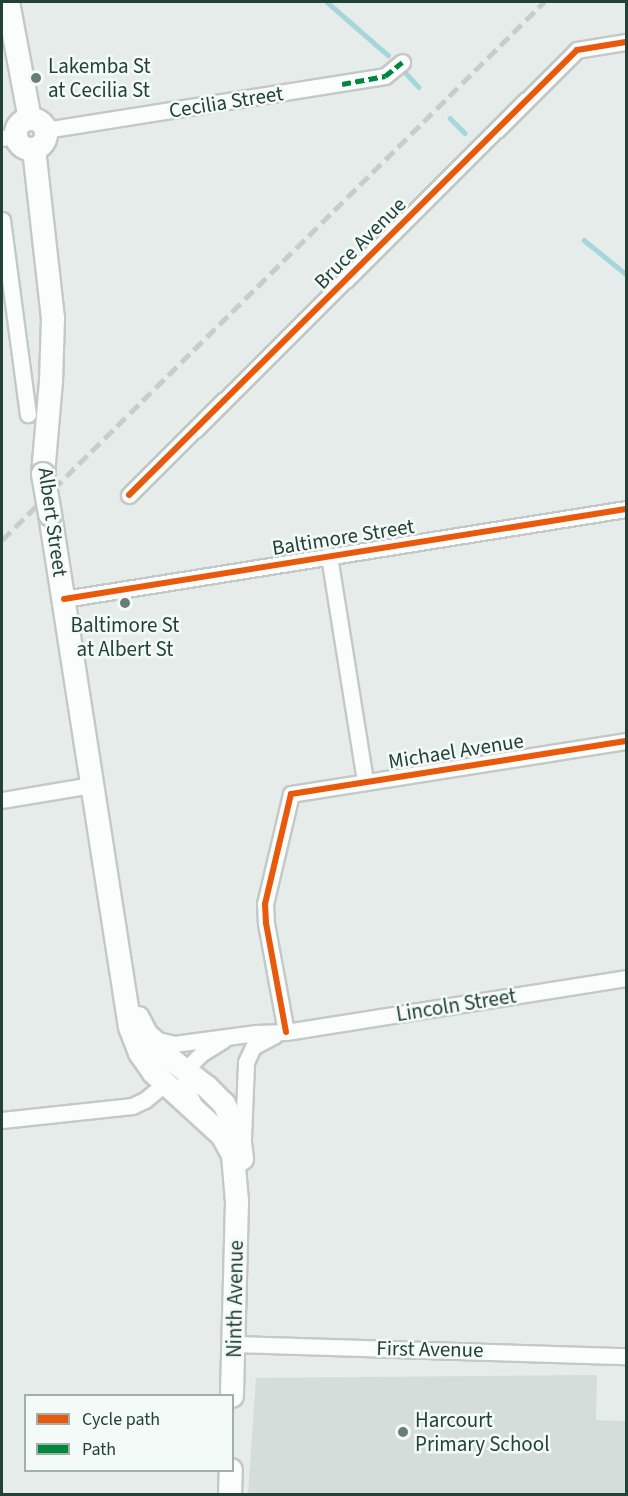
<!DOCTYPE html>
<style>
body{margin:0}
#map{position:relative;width:628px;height:1496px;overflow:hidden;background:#e6ece9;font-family:"Source Sans 3",sans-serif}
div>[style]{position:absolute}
.built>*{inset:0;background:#d4ddd9}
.stream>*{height:4.5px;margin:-2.25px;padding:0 2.25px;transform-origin:2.25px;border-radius:2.25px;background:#a5d6db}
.roads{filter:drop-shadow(2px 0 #c3c9c6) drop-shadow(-2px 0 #c3c9c6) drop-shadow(0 2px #c3c9c6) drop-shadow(0 -2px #c3c9c6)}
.street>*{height:15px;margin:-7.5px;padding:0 7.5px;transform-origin:7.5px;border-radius:7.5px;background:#fbfcfc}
.secondary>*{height:22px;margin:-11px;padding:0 11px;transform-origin:11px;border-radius:11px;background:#fbfcfc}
.secondary>.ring{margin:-11px;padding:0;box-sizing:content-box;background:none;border:22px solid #fbfcfc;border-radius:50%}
.rail>*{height:4.5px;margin-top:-2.25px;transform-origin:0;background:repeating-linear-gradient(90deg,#c7cdca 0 12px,transparent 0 18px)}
.bridges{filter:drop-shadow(2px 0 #c1c9c6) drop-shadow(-2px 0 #c1c9c6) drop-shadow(0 2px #c1c9c6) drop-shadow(0 -2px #c1c9c6)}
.secondary-bridge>*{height:22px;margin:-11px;padding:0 11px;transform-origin:11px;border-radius:11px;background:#fbfcfc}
.quiet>*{height:4.5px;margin-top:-2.25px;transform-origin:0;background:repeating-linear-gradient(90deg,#00873e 0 9px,transparent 0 13.5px)}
.cycleway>*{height:6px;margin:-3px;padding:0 3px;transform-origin:3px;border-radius:3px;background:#e8590c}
.dots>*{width:16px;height:16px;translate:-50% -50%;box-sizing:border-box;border:3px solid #f4faf7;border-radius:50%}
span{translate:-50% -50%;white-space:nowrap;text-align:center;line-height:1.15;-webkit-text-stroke:5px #f4faf7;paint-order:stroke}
.poi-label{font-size:21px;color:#224137}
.left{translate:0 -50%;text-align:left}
.street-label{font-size:21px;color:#224137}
.frame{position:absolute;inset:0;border:3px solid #224137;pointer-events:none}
.legend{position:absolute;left:24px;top:1394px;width:210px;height:78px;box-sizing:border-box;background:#f4faf7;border:2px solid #a0b0aa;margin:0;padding:8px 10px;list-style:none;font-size:18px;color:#224137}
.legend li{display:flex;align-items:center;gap:12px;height:30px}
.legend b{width:30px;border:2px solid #a0b0aa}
</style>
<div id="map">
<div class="built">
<div style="clip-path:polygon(597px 1375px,596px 1420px,626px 1421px,626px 1494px,248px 1494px,256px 1378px)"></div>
</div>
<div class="stream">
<div style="left:327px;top:2px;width:81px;rotate:41deg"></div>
<div style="left:403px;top:70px;width:23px;rotate:47deg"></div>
<div style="left:450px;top:118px;width:21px;rotate:45deg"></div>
<div style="left:584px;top:240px;width:54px;rotate:39deg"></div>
</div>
<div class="roads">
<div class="street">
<div style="left:45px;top:130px;width:344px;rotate:-9deg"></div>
<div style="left:385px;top:76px;width:22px;rotate:-39deg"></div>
<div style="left:2px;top:138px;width:14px;rotate:-8deg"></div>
<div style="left:2px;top:220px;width:196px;rotate:82.4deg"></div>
<div style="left:129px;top:495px;width:631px;rotate:-44.81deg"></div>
<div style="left:577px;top:50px;width:50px;rotate:-9.3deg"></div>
<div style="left:329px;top:556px;width:229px;rotate:80.9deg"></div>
<div style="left:64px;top:599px;width:569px;rotate:-9.1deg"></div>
<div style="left:2px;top:800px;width:91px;rotate:-9.5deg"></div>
<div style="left:286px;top:1032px;width:111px;rotate:-100.4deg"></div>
<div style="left:266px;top:923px;width:19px;rotate:-93deg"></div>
<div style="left:265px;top:904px;width:113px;rotate:-76.7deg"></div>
<div style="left:291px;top:794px;width:339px;rotate:-9deg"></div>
<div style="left:150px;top:1033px;width:11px;rotate:41deg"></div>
<div style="left:158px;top:1040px;width:16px;rotate:14deg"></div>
<div style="left:174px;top:1044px;width:83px;rotate:-7.6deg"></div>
<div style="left:256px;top:1033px;width:30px;rotate:-2deg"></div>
<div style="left:286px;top:1032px;width:344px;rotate:-9deg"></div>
<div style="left:193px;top:1102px;width:16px;rotate:-120deg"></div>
<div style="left:185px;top:1088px;width:18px;rotate:-90deg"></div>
<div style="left:185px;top:1070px;width:23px;rotate:-45deg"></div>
<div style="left:201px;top:1054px;width:26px;rotate:-32deg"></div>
<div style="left:2px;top:1120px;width:131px;rotate:-6.1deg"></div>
<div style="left:132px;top:1106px;width:14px;rotate:-25deg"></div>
<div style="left:145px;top:1100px;width:25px;rotate:-40deg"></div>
<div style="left:243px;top:1138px;width:76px;rotate:-87.7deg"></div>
<div style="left:246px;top:1062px;width:17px;rotate:-65deg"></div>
<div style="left:253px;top:1047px;width:24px;rotate:-28deg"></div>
<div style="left:234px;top:1344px;width:392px;rotate:1.8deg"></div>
</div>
<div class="secondary">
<div style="left:8px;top:2px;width:119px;rotate:79.4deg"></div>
<div class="ring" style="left:16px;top:119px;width:8px;height:8px"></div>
<div style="left:34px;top:149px;width:170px;rotate:83.6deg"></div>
<div style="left:53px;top:318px;width:63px;rotate:91.8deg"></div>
<div style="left:51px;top:381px;width:93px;rotate:94.9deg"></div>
<div style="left:50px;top:514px;width:519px;rotate:81.14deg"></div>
<div style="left:130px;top:1027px;width:28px;rotate:69deg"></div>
<div style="left:140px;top:1053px;width:24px;rotate:55deg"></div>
<div style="left:154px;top:1073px;width:92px;rotate:42.4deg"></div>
<div style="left:222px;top:1135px;width:23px;rotate:61deg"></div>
<div style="left:233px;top:1155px;width:47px;rotate:85.1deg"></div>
<div style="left:237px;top:1202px;width:194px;rotate:91.5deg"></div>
<div style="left:138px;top:1018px;width:18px;rotate:63deg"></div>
<div style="left:146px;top:1034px;width:22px;rotate:51deg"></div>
<div style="left:160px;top:1051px;width:59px;rotate:37.5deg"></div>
<div style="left:207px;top:1087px;width:24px;rotate:45deg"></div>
<div style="left:224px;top:1104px;width:34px;rotate:63deg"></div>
<div style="left:239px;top:1134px;width:25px;rotate:83deg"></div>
<div style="left:230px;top:1494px;width:24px;rotate:-88deg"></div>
</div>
</div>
<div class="rail">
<div style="left:2px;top:540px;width:764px;rotate:-44.79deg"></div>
</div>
<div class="bridges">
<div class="secondary-bridge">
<div style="left:43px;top:474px;width:41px;rotate:80.1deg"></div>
</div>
</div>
<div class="quiet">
<div style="left:342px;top:84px;width:44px;rotate:-10.5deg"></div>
<div style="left:385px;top:76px;width:22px;rotate:-39deg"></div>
</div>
<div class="cycleway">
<div style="left:129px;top:495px;width:631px;rotate:-44.81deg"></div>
<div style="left:577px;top:50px;width:50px;rotate:-9.3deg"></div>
<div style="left:64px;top:599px;width:569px;rotate:-9.1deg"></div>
<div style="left:286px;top:1032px;width:111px;rotate:-100.4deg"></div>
<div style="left:266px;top:923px;width:19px;rotate:-93deg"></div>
<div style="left:265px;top:904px;width:113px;rotate:-76.7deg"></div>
<div style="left:291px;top:794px;width:339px;rotate:-9deg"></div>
</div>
<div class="dots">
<div style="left:36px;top:78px;background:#677d75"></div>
<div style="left:125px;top:603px;background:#677d75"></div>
<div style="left:403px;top:1432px;background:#677d75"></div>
</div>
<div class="poi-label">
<span class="left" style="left:48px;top:78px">Lakemba St<br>at Cecilia St</span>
<span style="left:125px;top:637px">Baltimore St<br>at Albert St</span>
<span class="left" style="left:415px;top:1432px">Harcourt<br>Primary School</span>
</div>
<div class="street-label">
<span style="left:226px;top:102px;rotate:-9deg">Cecilia Street</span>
<span style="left:360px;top:243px;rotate:-45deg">Bruce Avenue</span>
<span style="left:53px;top:522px;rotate:82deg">Albert Street</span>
<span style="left:343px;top:537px;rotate:-9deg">Baltimore Street</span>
<span style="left:456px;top:751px;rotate:-9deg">Michael Avenue</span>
<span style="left:456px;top:1005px;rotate:-9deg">Lincoln Street</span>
<span style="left:235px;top:1299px;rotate:-89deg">Ninth Avenue</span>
<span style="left:430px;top:1349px;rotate:1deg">First Avenue</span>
</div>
<div class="frame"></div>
<ul class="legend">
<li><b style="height:8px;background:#e8590c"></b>Cycle path</li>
<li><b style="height:8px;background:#00873e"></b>Path</li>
</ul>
</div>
